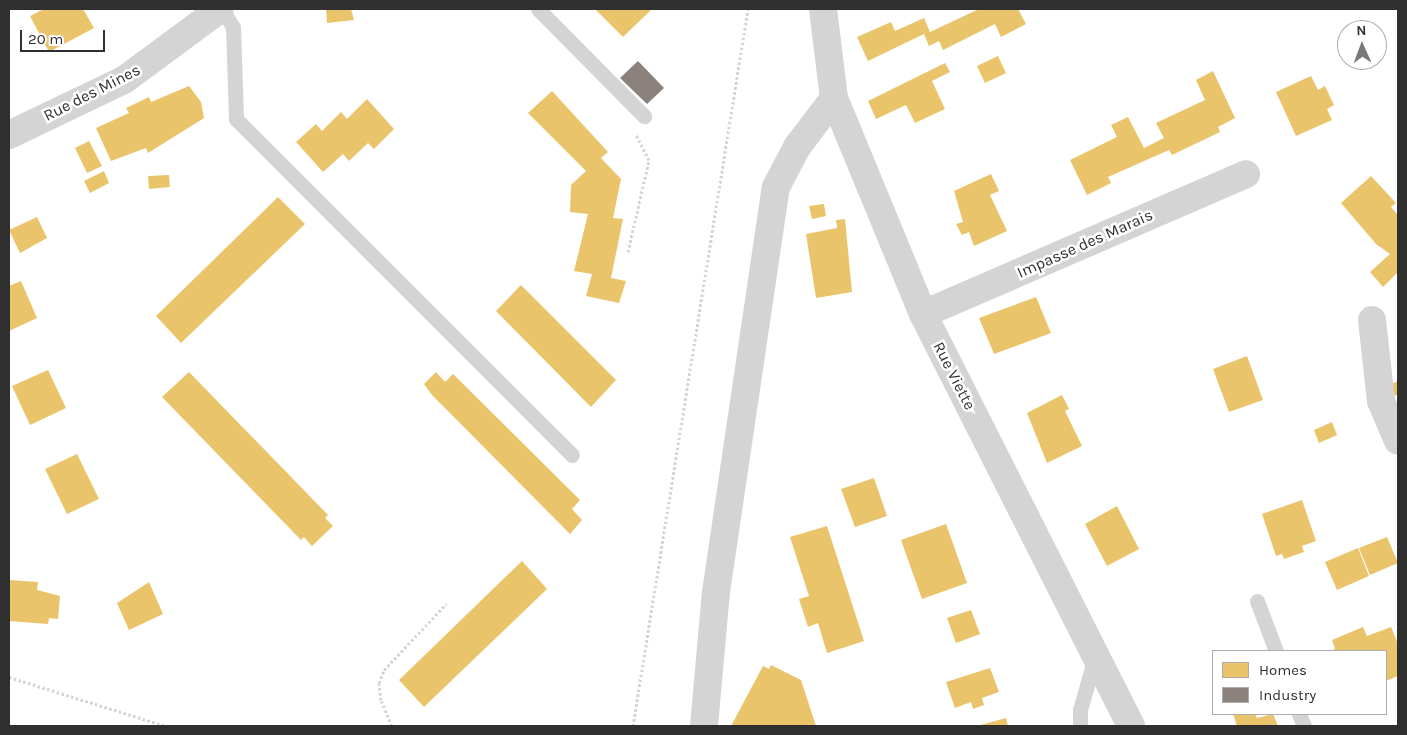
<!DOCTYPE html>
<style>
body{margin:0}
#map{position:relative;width:1407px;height:735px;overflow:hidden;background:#fff;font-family:Karla,sans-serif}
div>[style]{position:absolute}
.homes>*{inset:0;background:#e9c46a}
.industry>*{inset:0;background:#8a817c}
.path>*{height:3px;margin-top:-1.5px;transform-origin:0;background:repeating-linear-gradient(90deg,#d4d4d4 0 2.5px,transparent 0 5px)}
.service>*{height:15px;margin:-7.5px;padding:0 7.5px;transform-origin:7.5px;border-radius:7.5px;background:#d4d4d4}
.minor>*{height:28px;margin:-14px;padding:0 14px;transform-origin:14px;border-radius:14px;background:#d4d4d4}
.tertiary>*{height:28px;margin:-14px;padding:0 14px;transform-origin:14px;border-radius:14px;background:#d4d4d4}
span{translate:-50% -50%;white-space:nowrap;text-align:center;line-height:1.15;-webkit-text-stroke:5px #fff;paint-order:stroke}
.street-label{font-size:16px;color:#2f2f2f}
.frame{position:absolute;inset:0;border:10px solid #2f2f2f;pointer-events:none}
.legend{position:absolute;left:1212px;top:650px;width:175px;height:65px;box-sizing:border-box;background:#fff;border:1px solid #acacac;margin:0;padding:6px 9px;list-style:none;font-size:15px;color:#2f2f2f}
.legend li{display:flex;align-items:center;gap:10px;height:25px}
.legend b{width:25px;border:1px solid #acacac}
.north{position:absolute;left:1337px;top:20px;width:50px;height:50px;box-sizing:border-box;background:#fff;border:1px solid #acacac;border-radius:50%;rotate:358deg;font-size:14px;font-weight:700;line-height:20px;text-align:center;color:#2f2f2f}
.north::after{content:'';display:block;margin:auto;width:18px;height:22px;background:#787878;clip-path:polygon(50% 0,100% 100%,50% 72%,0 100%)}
.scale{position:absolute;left:20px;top:30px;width:85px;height:22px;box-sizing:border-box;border:2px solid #2f2f2f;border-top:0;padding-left:6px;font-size:15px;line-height:18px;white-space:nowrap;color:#2f2f2f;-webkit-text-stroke:4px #fff;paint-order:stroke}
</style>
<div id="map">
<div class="homes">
<div style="clip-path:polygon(44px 9px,83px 9px,94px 28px,49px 52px,30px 16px)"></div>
<div style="clip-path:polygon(326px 9px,351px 9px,354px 20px,327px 23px)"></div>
<div style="clip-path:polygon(595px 9px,652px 9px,623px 37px)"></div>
<div style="clip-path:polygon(979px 9px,1018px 9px,1026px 24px,1001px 37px,995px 24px,943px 50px,939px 41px,929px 46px,924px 34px,868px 61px,857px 37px,891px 22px,895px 31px,924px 18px,930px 32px)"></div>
<div style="clip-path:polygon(998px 56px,1006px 73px,985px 83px,977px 66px)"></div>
<div style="clip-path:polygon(945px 63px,950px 72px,932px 81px,945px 109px,915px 123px,906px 105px,876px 119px,868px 101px)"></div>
<div style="clip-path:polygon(1213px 71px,1235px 118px,1218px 127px,1220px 132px,1172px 155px,1169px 150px,1108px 177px,1111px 183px,1087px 195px,1070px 160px,1117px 137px,1111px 125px,1128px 117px,1144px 148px,1164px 138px,1156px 123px,1205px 100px,1196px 80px)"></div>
<div style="clip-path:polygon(1311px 76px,1318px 90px,1325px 86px,1334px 105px,1327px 109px,1332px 120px,1296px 136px,1276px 92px)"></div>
<div style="clip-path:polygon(189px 86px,201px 102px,204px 118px,148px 153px,146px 148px,111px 161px,96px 128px,129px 113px,126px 108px,149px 97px,151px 102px)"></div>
<div style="clip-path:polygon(552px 91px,608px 152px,601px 158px,621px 179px,613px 218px,623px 219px,611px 278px,626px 281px,619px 303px,586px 296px,592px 274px,574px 271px,588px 214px,570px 212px,571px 185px,586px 171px,528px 113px)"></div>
<div style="clip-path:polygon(367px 99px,394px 129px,374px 149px,368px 143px,349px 161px,343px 154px,323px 172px,296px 142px,316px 124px,322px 131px,341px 112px,347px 119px)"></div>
<div style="clip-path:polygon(89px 141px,102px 166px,87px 173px,75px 148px)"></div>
<div style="clip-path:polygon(104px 171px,109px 183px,90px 193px,84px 181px)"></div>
<div style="clip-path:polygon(991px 174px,999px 191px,990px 195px,1007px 231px,974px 246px,969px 232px,962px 235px,956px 224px,963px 222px,954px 191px)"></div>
<div style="clip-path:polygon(169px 175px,170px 187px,149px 189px,148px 176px)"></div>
<div style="clip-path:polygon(1371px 176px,1396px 203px,1391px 207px,1398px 215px,1398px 272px,1383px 287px,1370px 272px,1390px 254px,1376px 244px,1341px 203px)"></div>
<div style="clip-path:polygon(278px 197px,305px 224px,181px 343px,156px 316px)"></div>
<div style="clip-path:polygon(824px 204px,826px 216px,812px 219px,809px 206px)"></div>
<div style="clip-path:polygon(37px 217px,47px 238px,20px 253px,9px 230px)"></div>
<div style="clip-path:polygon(845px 219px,852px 292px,816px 298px,806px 234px,837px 228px,836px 220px)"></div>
<div style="clip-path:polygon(21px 281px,37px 318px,9px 331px,9px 286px)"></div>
<div style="clip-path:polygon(521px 285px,616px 380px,591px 407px,496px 311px)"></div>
<div style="clip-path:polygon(1036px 297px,1051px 333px,994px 354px,979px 318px)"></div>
<div style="clip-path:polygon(1247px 356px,1263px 400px,1229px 412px,1213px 369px)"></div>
<div style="clip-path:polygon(48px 370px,66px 408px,30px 425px,12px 386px)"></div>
<div style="clip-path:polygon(189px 372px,328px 515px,325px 518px,333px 526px,312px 546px,304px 537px,301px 540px,162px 397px)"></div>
<div style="clip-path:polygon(436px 372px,445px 382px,453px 374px,580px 500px,572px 509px,582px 520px,570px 534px,432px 395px,424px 384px)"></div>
<div style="clip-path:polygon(1398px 381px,1398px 394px,1394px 396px,1389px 385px)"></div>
<div style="clip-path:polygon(1062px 395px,1069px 409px,1065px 411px,1082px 446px,1047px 463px,1027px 413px)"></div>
<div style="clip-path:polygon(1332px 422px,1337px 435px,1319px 443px,1314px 430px)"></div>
<div style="clip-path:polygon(77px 454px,99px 499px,67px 514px,45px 469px)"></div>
<div style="clip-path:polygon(874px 478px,887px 516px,855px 527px,841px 489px)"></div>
<div style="clip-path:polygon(1302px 500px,1316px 541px,1302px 546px,1304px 552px,1284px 559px,1282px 554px,1276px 556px,1262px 514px)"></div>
<div style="clip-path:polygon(1117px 506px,1139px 549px,1107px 566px,1085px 524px)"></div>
<div style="clip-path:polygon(946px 524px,967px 583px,922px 599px,901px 540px)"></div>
<div style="clip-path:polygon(827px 526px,864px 641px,827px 653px,818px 623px,808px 627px,799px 599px,809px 596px,790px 537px)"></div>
<div style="clip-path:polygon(1387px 537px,1398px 563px,1370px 575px,1359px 548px)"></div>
<div style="clip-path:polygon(1358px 548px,1369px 576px,1337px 590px,1325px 562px)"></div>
<div style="clip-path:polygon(522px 561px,547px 589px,424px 707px,399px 680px)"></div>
<div style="clip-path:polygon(10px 580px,38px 582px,37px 590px,60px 596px,58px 619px,49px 618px,48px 624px,9px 621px)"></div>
<div style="clip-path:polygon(149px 582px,163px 614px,129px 630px,117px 603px)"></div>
<div style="clip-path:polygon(971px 610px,980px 634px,956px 643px,947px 618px)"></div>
<div style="clip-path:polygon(1363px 627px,1367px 636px,1391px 627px,1398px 644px,1398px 676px,1386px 681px,1386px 651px,1330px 651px,1335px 649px,1332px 640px)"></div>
<div style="clip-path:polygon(771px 665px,801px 680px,816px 726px,731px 726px,763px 666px,769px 669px)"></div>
<div style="clip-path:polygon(990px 668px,999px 692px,982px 698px,984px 705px,973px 709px,971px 702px,955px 708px,946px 682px)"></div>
<div style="clip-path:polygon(1233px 714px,1255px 714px,1257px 718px,1273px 714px,1278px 726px,1237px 726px)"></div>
<div style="clip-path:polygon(1006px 718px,1008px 726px,977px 726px)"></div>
</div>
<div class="industry">
<div style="clip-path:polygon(638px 61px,664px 88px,647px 104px,620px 78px)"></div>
</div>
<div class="path">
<div style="left:628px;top:252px;width:94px;rotate:-77.1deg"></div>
<div style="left:649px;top:160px;width:28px;rotate:-117deg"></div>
<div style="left:9px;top:677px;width:164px;rotate:17.4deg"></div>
<div style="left:392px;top:726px;width:28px;rotate:-113deg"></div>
<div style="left:381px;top:700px;width:17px;rotate:-97deg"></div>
<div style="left:379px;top:683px;width:14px;rotate:-69deg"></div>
<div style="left:384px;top:670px;width:91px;rotate:-46.8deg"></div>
<div style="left:633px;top:726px;width:726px;rotate:-80.89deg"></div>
</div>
<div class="service">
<div style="left:222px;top:9px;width:21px;rotate:59deg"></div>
<div style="left:233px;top:27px;width:92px;rotate:88.1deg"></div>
<div style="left:236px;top:119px;width:475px;rotate:45deg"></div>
<div style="left:538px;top:9px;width:151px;rotate:45.3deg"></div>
<div style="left:1257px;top:601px;width:53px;rotate:69.2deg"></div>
<div style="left:1299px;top:714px;width:13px;rotate:67deg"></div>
<div style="left:1080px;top:726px;width:16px;rotate:-90deg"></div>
<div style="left:1080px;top:710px;width:55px;rotate:-74.2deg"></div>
</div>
<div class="minor">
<div style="left:823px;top:9px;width:90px;rotate:83deg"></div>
<div style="left:834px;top:98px;width:234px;rotate:67.6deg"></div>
<div style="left:923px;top:314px;width:462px;rotate:63.2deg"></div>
<div style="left:923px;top:314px;width:352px;rotate:-23.4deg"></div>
<div style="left:1372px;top:320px;width:81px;rotate:83.7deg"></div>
<div style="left:1381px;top:401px;width:43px;rotate:67deg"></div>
<div style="left:704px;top:726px;width:135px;rotate:-84.9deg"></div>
<div style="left:716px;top:592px;width:409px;rotate:-81.6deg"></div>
<div style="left:776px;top:187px;width:45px;rotate:-62.3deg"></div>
<div style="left:797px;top:147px;width:61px;rotate:-52.9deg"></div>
</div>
<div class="tertiary">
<div style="left:9px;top:135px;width:127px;rotate:-25.6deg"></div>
<div style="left:124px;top:80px;width:119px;rotate:-36.5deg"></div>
</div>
<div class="street-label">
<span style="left:92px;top:93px;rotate:-27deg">Rue des Mines</span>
<span style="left:1085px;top:244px;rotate:-24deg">Impasse des Marais</span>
<span style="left:954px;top:376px;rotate:63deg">Rue Viette</span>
</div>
<div class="frame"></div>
<ul class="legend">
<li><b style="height:14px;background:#e9c46a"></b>Homes</li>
<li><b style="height:14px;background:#8a817c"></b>Industry</li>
</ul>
<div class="north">N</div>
<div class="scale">20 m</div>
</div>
